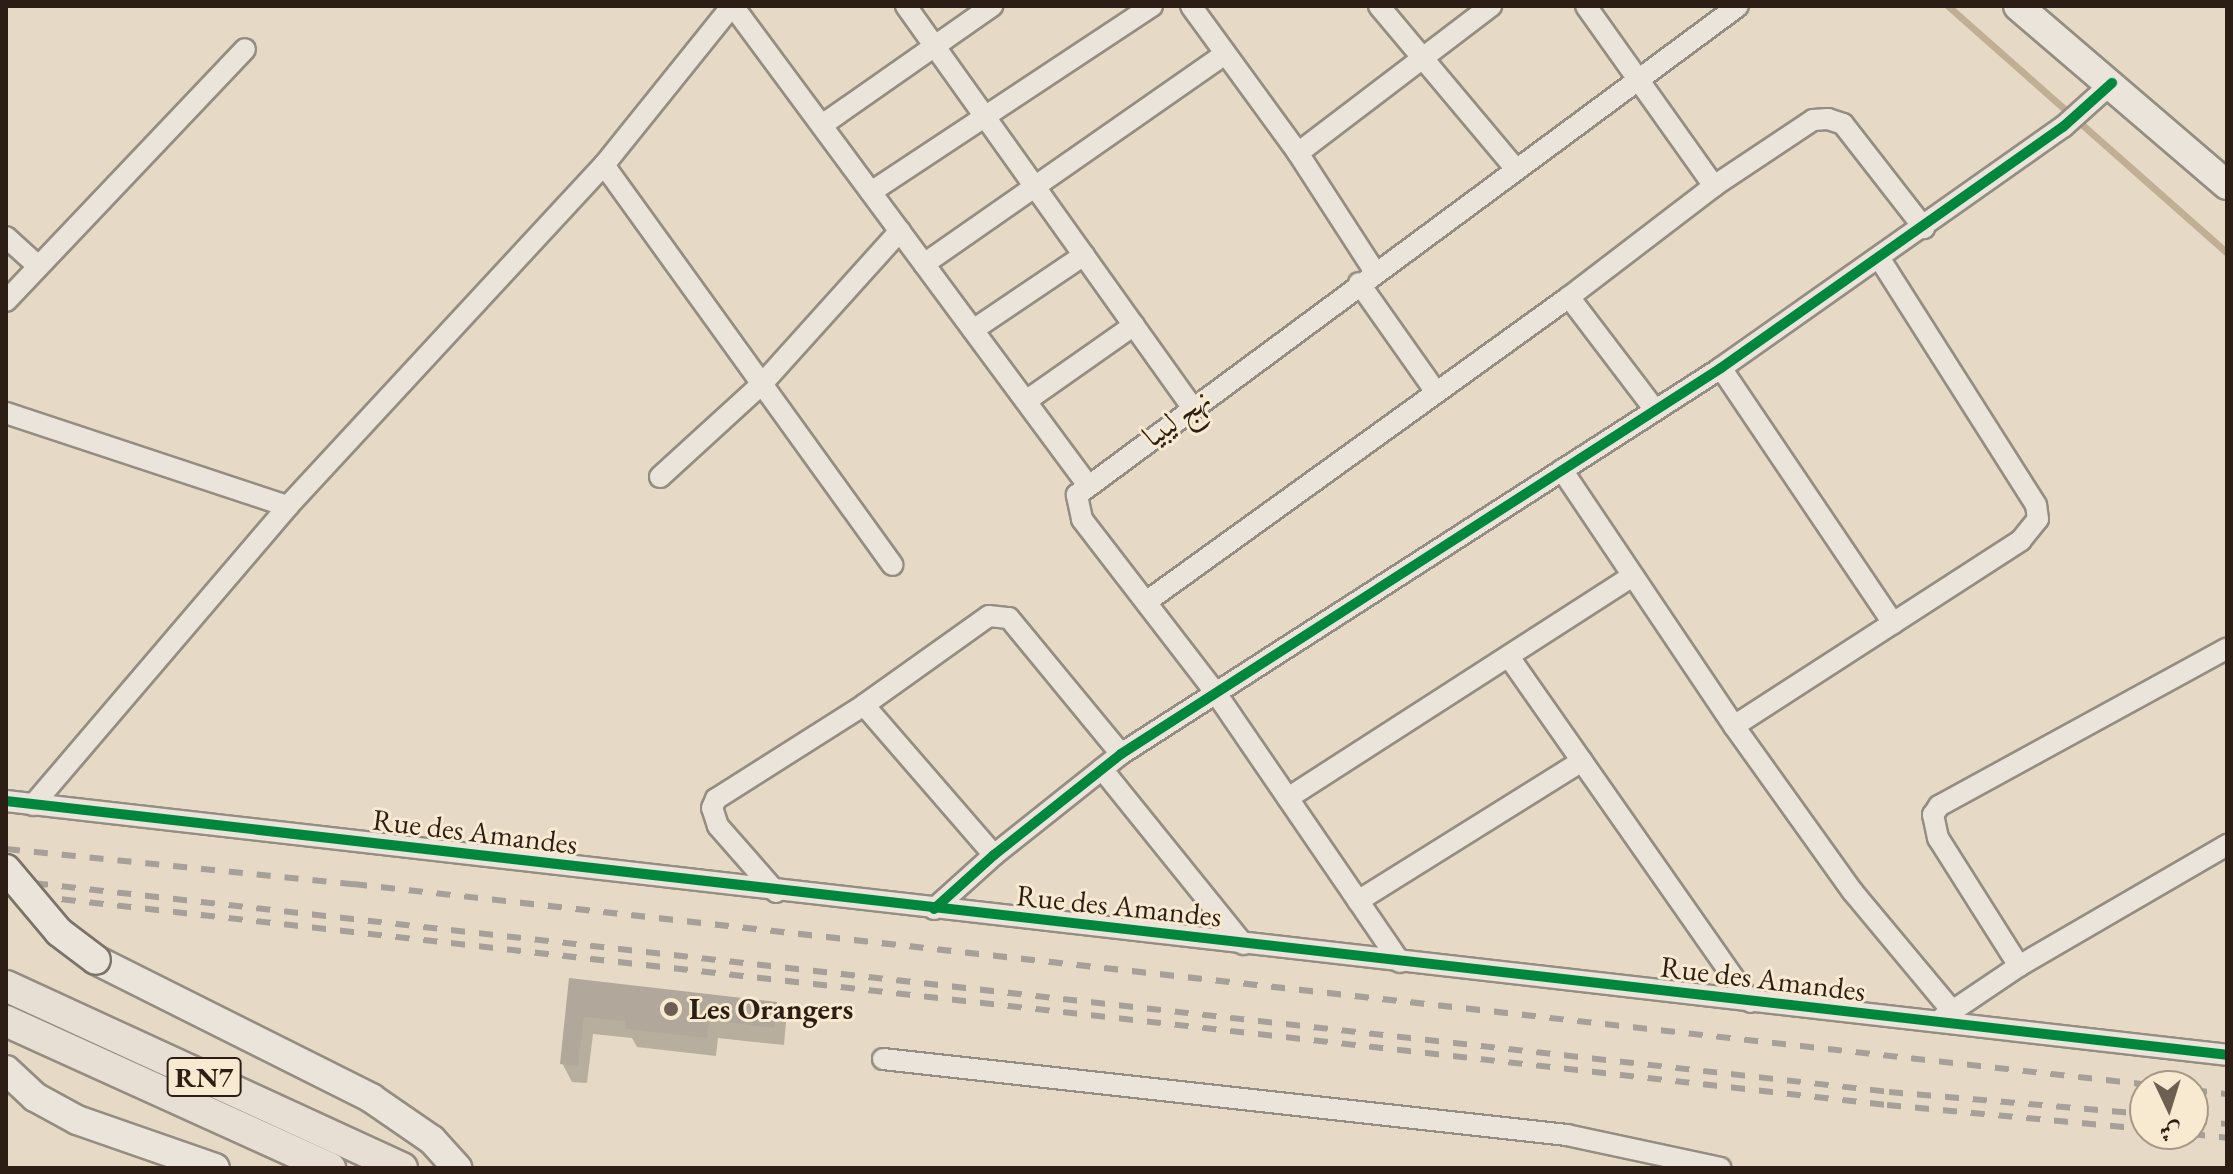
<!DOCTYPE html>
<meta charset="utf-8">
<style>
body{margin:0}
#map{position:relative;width:2233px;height:1174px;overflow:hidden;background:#e6dac6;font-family:"EB Garamond",Amiri,serif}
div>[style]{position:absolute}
.shadow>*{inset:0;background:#0003}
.stream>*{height:7px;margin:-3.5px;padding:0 3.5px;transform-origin:3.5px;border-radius:3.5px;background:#c0af95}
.building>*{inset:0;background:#b1a89b}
.roads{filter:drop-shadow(2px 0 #958d81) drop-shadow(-2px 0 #958d81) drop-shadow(0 2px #958d81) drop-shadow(0 -2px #958d81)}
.street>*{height:20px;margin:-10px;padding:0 10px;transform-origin:10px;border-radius:10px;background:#eae4da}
.secondary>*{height:28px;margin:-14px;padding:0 14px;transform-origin:14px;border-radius:14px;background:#eae4da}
.primary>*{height:30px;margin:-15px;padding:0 15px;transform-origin:15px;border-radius:15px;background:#e7dfd4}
.rail>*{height:6px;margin-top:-3px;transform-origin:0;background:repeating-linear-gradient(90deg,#a6a098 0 14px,transparent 0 28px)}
.bridges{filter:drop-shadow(2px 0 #7b7368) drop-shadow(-2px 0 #7b7368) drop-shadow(0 2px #7b7368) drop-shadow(0 -2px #7b7368)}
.secondary-bridge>*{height:28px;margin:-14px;padding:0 14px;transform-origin:14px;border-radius:14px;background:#eae4da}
.cycleway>*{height:10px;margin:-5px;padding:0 5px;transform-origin:5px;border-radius:5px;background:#00873e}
.dots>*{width:22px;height:22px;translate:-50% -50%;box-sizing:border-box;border:4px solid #f8e9d1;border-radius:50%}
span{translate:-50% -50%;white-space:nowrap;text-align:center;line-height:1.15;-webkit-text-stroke:6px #f8e9d1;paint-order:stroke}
.shield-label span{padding:2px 6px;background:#f8e9d1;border:2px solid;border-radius:6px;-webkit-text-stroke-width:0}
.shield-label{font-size:28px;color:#2c1e14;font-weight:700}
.street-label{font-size:30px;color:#2c1e14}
.poi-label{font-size:30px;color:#2c1e14;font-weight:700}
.left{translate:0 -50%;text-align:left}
.frame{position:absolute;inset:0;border:8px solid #2c1e14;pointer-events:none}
.north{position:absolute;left:2129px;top:1070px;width:80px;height:80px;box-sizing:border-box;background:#f8e9d1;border:2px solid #a69885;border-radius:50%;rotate:176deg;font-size:22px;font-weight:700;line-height:32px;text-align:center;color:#2c1e14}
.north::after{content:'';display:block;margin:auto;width:28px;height:36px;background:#6d6052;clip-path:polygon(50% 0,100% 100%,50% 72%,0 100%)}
</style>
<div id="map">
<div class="shadow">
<div style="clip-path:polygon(571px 981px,776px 1003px,786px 1022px,784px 1045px,718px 1038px,716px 1056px,637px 1047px,632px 1038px,593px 1034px,587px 1083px,572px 1082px,562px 1063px)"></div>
</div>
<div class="stream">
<div style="left:1948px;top:6px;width:373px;rotate:41.5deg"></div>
</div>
<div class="building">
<div style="clip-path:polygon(569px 978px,777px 1002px,774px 1028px,709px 1020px,707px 1038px,625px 1029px,625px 1021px,584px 1017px,578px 1066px,560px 1064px)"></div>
</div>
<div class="roads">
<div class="street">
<div style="left:733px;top:6px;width:595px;rotate:53.48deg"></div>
<div style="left:906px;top:6px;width:493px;rotate:54.5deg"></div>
<div style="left:1191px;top:6px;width:182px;rotate:53.9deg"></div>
<div style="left:1298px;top:153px;width:142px;rotate:57.1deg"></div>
<div style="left:1379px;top:6px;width:213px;rotate:50deg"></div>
<div style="left:1586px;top:6px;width:221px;rotate:54.6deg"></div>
<div style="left:822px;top:125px;width:208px;rotate:-35deg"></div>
<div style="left:1298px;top:153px;width:243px;rotate:-37.3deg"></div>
<div style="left:604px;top:165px;width:493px;rotate:54.2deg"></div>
<div style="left:871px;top:192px;width:337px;rotate:-33.5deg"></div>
<div style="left:6px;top:237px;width:43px;rotate:42.2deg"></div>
<div style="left:924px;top:264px;width:367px;rotate:-34.9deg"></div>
<div style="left:1359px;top:283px;width:133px;rotate:54.8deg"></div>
<div style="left:1569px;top:297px;width:142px;rotate:52.7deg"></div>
<div style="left:6px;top:301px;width:347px;rotate:-46.5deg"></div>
<div style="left:973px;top:330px;width:134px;rotate:-34deg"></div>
<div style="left:1721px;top:368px;width:308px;rotate:56deg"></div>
<div style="left:1026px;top:401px;width:132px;rotate:-35.1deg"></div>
<div style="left:6px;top:413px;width:297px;rotate:18.3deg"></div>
<div style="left:1562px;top:470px;width:308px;rotate:56.1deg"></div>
<div style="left:1734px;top:726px;width:204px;rotate:54.4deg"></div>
<div style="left:1853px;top:892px;width:155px;rotate:50.2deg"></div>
<div style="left:660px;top:477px;width:138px;rotate:-42.4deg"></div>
<div style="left:762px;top:384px;width:206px;rotate:-48deg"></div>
<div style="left:1146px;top:602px;width:521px;rotate:-35.79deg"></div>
<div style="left:1569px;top:297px;width:183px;rotate:-37.4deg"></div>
<div style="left:1714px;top:186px;width:119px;rotate:-33.7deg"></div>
<div style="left:1813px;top:120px;width:15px;rotate:-4deg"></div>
<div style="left:1828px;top:119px;width:16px;rotate:18deg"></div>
<div style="left:1843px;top:124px;width:132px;rotate:52.1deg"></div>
<div style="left:1509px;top:657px;width:421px;rotate:55deg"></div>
<div style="left:864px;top:705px;width:198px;rotate:49.1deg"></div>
<div style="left:1734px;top:726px;width:342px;rotate:-32.9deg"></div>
<div style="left:2021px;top:540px;width:27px;rotate:-51deg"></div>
<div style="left:2038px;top:519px;width:14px;rotate:-98deg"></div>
<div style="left:2036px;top:505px;width:291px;rotate:-122.4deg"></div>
<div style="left:1102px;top:769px;width:225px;rotate:51.1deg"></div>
<div style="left:1288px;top:798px;width:410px;rotate:-32.8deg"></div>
<div style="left:6px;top:801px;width:2235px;rotate:6.52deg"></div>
<div style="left:33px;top:805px;width:393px;rotate:-49.5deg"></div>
<div style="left:288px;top:506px;width:465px;rotate:-47.2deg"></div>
<div style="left:604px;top:165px;width:204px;rotate:-51.2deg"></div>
<div style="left:776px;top:892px;width:88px;rotate:-131.3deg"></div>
<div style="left:718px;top:826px;width:19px;rotate:-108deg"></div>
<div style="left:712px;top:808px;width:10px;rotate:-66deg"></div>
<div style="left:716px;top:799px;width:175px;rotate:-32.4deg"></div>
<div style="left:864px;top:705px;width:153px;rotate:-35.5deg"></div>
<div style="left:989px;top:616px;width:20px;rotate:6deg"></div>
<div style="left:1009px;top:618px;width:176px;rotate:50.5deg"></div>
<div style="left:1358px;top:901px;width:264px;rotate:-32deg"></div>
<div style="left:934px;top:909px;width:81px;rotate:-42deg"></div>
<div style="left:994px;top:855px;width:162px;rotate:-38.5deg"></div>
<div style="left:1121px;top:754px;width:713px;rotate:-32.75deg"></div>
<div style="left:1721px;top:368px;width:418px;rotate:-35.2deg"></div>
<div style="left:2063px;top:127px;width:66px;rotate:-41.9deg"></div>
<div style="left:1400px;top:962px;width:327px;rotate:-124.4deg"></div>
<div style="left:1215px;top:692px;width:218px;rotate:-127.6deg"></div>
<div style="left:1082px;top:519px;width:25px;rotate:-102deg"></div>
<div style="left:1077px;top:495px;width:822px;rotate:-36.49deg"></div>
<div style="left:2019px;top:966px;width:151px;rotate:-122.3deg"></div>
<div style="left:1938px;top:838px;width:24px;rotate:-102deg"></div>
<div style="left:1933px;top:815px;width:11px;rotate:-56deg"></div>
<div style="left:1939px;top:806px;width:328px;rotate:-28.7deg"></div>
<div style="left:1942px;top:1018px;width:93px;rotate:-34deg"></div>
<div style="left:2019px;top:966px;width:241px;rotate:-30.2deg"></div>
<div style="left:883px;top:1059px;width:688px;rotate:6.34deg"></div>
<div style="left:1567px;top:1135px;width:157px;rotate:12.1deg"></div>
</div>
<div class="secondary">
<div style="left:2018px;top:6px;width:275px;rotate:40.6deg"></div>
<div style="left:96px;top:960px;width:308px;rotate:26.6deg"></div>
<div style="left:371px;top:1098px;width:74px;rotate:34.5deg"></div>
<div style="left:432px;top:1140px;width:38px;rotate:48deg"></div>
<div style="left:6px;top:1070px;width:40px;rotate:43deg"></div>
<div style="left:35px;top:1097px;width:48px;rotate:28.7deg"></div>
<div style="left:77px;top:1120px;width:146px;rotate:19.2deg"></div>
</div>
<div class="primary">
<div style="left:6px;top:986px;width:436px;rotate:24.7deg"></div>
<div style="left:6px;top:1021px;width:356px;rotate:24.4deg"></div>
</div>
</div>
<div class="rail">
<div style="left:6px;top:849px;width:349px;rotate:5.8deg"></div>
<div style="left:353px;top:884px;width:1818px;rotate:6.38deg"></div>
<div style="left:6px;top:880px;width:1895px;rotate:6.42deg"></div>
<div style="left:1889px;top:1092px;width:257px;rotate:4.9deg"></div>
<div style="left:6px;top:893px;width:1893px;rotate:6.43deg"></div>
<div style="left:1887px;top:1105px;width:259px;rotate:5.3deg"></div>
<div style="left:2193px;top:1090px;width:34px;rotate:7deg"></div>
<div style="left:2193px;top:1120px;width:34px;rotate:7deg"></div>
<div style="left:2191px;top:1134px;width:36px;rotate:6deg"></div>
</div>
<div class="bridges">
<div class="secondary-bridge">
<div style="left:6px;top:869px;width:82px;rotate:49.9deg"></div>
<div style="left:59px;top:932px;width:46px;rotate:37.1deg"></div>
</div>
</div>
<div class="cycleway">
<div style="left:6px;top:801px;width:2235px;rotate:6.52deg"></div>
<div style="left:934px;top:909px;width:81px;rotate:-42deg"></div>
<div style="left:994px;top:855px;width:162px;rotate:-38.5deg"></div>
<div style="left:1121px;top:754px;width:713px;rotate:-32.75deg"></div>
<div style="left:1721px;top:368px;width:418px;rotate:-35.2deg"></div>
<div style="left:2063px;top:127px;width:66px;rotate:-41.9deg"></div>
</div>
<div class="dots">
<div style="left:671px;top:1009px;background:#6d6052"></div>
</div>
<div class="shield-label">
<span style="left:204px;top:1077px">RN7</span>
</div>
<div class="street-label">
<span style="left:1177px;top:418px;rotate:-36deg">نهج ليبيا</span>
<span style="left:475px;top:832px;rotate:7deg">Rue des Amandes</span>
<span style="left:1119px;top:906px;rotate:6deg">Rue des Amandes</span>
<span style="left:1763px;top:979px;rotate:7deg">Rue des Amandes</span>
</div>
<div class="poi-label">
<span class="left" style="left:689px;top:1009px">Les Orangers</span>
</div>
<div class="frame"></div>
<div class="north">ش</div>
</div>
